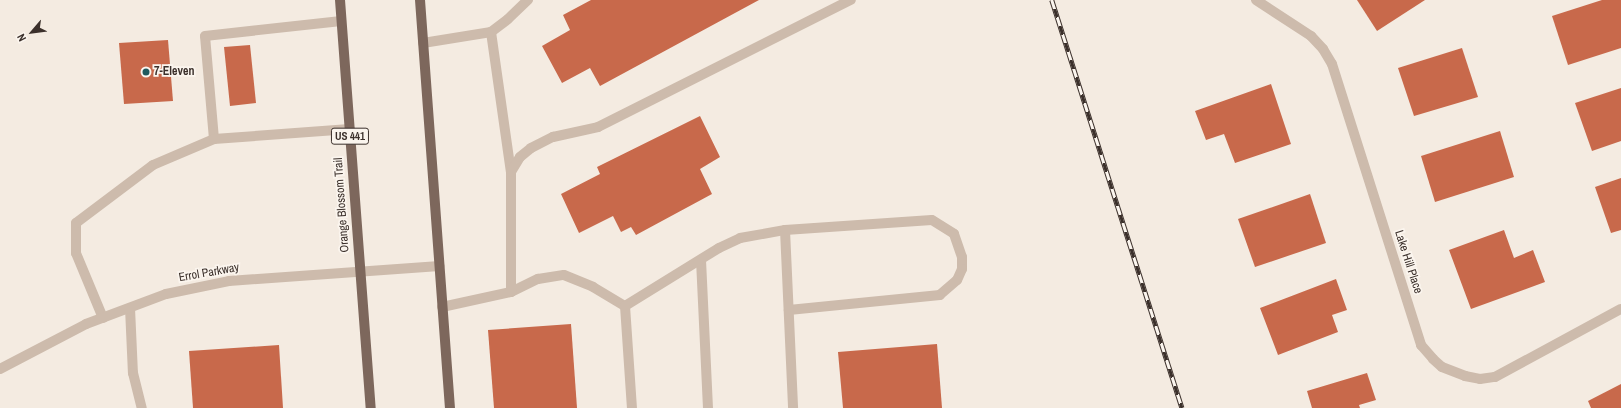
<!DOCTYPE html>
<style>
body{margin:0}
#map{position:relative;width:1621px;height:408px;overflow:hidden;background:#f4ebe1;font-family:"Archivo Narrow",sans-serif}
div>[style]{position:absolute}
.building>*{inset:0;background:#c8694b}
.service>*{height:10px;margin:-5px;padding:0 5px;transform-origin:5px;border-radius:5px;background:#cdbbac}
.minor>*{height:10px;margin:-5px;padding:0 5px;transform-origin:5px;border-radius:5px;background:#cdbbac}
.tertiary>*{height:10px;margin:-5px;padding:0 5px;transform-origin:5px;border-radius:5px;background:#cdbbac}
.primary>*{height:10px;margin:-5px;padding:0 5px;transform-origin:5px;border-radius:5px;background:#7d675c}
.rail>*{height:4.5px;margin-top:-2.25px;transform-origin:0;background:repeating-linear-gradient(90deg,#fbf5ee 0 9px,#3b302b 0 18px);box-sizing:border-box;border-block:1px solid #3b302b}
.dots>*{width:11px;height:11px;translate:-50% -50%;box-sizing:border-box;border:2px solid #fbf5ee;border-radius:50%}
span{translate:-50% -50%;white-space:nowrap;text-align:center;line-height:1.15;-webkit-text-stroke:3.5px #fbf5ee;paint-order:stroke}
.shield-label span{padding:1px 3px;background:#fbf5ee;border:1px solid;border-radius:3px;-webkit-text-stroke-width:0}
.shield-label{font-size:11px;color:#3b302b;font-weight:700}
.poi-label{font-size:12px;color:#3b302b;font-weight:700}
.left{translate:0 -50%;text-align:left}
.street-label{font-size:12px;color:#3b302b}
.north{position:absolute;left:12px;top:12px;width:40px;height:40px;-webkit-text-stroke:3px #fbf5ee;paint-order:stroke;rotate:242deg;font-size:11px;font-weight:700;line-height:16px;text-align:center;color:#3b302b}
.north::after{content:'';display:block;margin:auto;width:14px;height:18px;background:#3b302b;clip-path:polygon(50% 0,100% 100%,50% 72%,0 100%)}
</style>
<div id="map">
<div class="building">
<div style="clip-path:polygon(591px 0,759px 0,600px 86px,590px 68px,562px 83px,542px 46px,570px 30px,563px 15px)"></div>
<div style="clip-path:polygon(1357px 0,1425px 0,1377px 31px)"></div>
<div style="clip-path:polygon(1602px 0,1621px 0,1621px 48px,1568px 65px,1552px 16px)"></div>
<div style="clip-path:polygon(168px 40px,173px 101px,124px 104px,119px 43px)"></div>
<div style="clip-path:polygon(250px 45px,256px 103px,230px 106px,224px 47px)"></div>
<div style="clip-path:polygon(1462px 48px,1478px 97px,1414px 116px,1398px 68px)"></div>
<div style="clip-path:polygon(1271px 84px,1291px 144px,1235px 163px,1224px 134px,1206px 140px,1195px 111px)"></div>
<div style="clip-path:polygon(1621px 88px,1621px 141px,1592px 151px,1575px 103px)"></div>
<div style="clip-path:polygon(700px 116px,720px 157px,700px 169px,712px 194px,636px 235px,631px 227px,621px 232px,613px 216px,579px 233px,561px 194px,600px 174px,597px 167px)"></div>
<div style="clip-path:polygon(1500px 131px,1514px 177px,1435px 202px,1421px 156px)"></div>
<div style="clip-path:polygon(1621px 178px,1621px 230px,1611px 233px,1595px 187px)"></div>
<div style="clip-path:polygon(1310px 194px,1326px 243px,1255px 267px,1238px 219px)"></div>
<div style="clip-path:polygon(1504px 230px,1514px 258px,1533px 250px,1545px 282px,1471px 309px,1449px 250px)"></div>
<div style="clip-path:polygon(1336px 279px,1347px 310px,1332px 315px,1338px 332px,1278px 355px,1260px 308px)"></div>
<div style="clip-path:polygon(571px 324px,577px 408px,494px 408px,488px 330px)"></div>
<div style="clip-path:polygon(937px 344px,942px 408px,843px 408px,838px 352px)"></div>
<div style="clip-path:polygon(279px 345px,283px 408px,193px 408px,189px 351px)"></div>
<div style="clip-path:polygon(1367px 373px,1376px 400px,1359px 405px,1360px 408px,1312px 408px,1307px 391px)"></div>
<div style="clip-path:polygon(1621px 384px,1621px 408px,1591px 408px,1588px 401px)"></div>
</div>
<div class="service">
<div style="left:491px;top:32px;width:141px;rotate:81.9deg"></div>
<div style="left:423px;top:43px;width:69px;rotate:-9.2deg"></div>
<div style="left:491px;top:32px;width:21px;rotate:-37deg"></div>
<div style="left:508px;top:19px;width:28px;rotate:-44deg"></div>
<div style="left:214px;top:139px;width:103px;rotate:-95deg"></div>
<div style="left:205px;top:36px;width:137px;rotate:-6.3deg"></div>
<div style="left:785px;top:230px;width:147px;rotate:-3.9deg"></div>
<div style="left:932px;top:220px;width:26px;rotate:32deg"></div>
<div style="left:954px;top:234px;width:24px;rotate:71deg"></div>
<div style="left:962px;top:257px;width:12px;rotate:90deg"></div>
<div style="left:962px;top:269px;width:12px;rotate:114deg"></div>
<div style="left:957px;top:280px;width:23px;rotate:139deg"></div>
<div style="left:940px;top:295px;width:152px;rotate:174.3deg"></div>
<div style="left:701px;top:260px;width:148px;rotate:87.3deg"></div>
<div style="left:511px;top:292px;width:30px;rotate:-26deg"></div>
<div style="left:538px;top:279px;width:26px;rotate:-9deg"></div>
<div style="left:564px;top:275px;width:31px;rotate:22deg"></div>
<div style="left:593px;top:287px;width:37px;rotate:31deg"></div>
<div style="left:625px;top:306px;width:110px;rotate:-31.7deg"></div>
<div style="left:719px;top:248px;width:23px;rotate:-25deg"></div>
<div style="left:740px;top:238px;width:46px;rotate:-10.1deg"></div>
<div style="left:785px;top:230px;width:178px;rotate:87.4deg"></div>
<div style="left:625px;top:306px;width:102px;rotate:86.1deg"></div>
<div style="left:442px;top:307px;width:71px;rotate:-12.3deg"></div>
<div style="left:511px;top:292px;width:120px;rotate:-90deg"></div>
<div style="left:511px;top:172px;width:17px;rotate:-59deg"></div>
<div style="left:520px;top:157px;width:14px;rotate:-39deg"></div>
<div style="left:531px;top:148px;width:25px;rotate:-27deg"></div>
<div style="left:553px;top:137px;width:46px;rotate:-12.5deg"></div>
<div style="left:598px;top:127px;width:283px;rotate:-26.7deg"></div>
<div style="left:130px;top:308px;width:65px;rotate:87.4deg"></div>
<div style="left:133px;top:373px;width:36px;rotate:76deg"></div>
<div style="left:103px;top:318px;width:70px;rotate:-112.6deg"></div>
<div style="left:76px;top:253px;width:30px;rotate:-90deg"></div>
<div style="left:76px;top:223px;width:96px;rotate:-37deg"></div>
<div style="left:153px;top:165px;width:66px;rotate:-23.1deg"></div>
<div style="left:214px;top:139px;width:136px;rotate:-4.2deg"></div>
</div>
<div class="minor">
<div style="left:1256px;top:0;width:66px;rotate:33.2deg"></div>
<div style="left:1311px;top:36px;width:18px;rotate:47deg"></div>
<div style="left:1323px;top:49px;width:17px;rotate:59deg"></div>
<div style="left:1332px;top:64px;width:295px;rotate:72.4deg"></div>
<div style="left:1421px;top:345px;width:18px;rotate:49deg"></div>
<div style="left:1433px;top:359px;width:12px;rotate:42deg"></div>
<div style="left:1442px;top:367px;width:25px;rotate:21deg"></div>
<div style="left:1465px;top:376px;width:15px;rotate:11deg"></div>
<div style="left:1480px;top:379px;width:15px;rotate:-8deg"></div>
<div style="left:1495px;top:377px;width:143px;rotate:-28.4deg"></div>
</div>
<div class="tertiary">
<div style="left:0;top:369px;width:97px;rotate:-27.6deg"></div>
<div style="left:86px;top:324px;width:85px;rotate:-20.6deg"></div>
<div style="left:166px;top:294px;width:64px;rotate:-11.7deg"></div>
<div style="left:229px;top:281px;width:211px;rotate:-4.1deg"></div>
</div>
<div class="primary">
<div style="left:340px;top:0;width:409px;rotate:85.7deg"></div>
<div style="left:420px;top:0;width:409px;rotate:85.8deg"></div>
</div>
<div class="rail">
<div style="left:1052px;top:0;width:428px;rotate:72.3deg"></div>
</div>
<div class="dots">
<div style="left:146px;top:72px;background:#1f5a5e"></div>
</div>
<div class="shield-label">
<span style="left:350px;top:136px">US 441</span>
</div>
<div class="poi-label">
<span class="left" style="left:154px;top:72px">7-Eleven</span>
</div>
<div class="street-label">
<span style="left:342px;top:205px;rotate:-94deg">Orange Blossom Trail</span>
<span style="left:1408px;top:262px;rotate:72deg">Lake Hill Place</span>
<span style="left:209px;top:273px;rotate:-10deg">Errol Parkway</span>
</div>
<div class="north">N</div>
</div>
